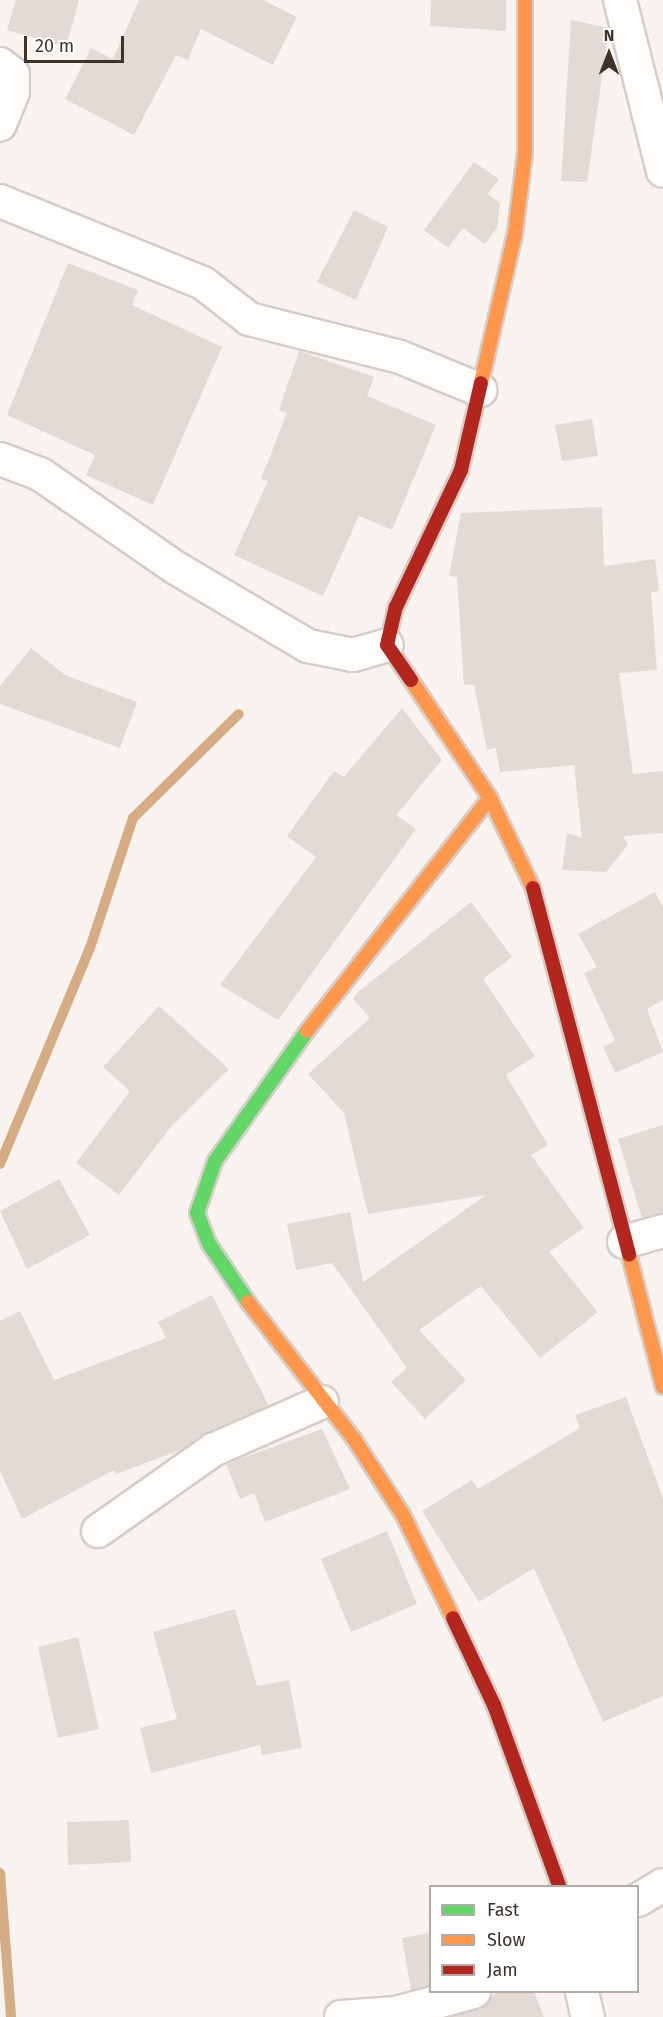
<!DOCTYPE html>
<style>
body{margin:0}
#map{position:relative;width:663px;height:2017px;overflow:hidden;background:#f8f3ee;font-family:"Fira Sans",sans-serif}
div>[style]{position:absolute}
.stream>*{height:10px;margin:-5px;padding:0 5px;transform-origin:5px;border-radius:5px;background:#d5ac83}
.building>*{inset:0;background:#e2dbd5}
.roads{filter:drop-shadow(2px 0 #d5cec8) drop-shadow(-2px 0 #d5cec8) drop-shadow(0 2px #d5cec8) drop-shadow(0 -2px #d5cec8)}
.street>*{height:32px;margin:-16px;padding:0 16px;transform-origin:16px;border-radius:16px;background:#fefdfc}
.fast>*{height:14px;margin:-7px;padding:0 7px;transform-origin:7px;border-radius:7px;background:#63d668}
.slow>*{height:14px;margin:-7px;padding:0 7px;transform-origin:7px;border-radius:7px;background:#ff974d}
.jam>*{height:14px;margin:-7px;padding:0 7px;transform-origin:7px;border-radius:7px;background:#b3261e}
span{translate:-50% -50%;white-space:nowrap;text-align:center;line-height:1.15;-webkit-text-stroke:4.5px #fff;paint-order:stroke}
.legend{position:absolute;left:429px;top:1885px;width:210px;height:108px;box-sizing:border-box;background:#fff;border:2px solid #b1adaa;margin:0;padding:8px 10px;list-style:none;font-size:18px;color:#3d332a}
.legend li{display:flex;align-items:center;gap:12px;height:30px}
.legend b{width:30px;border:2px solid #b1adaa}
.north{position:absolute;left:579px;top:24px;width:60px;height:60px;-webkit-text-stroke:4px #fff;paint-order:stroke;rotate:0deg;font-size:16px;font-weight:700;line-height:24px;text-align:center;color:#3d332a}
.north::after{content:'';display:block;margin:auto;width:21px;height:27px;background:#3d332a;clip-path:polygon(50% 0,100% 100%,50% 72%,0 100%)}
.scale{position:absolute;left:24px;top:36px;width:100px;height:27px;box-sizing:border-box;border:3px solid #3d332a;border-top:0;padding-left:8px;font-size:18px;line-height:21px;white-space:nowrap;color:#3d332a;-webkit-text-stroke:4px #fff;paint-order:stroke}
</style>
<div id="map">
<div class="stream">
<div style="left:0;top:1164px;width:234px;rotate:-67.4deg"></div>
<div style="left:90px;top:948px;width:137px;rotate:-71.7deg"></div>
<div style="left:133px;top:818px;width:148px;rotate:-44.5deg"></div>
<div style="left:0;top:1873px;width:144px;rotate:85.6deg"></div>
</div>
<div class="building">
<div style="clip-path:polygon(16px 0,79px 0,66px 47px,7px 30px)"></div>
<div style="clip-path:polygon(139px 0,263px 0,297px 17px,273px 65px,201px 29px,188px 60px,176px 55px,134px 135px,65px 99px,91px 48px,113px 59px)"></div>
<div style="clip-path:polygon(431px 0,506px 0,506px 31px,430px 26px)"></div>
<div style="clip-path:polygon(571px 20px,609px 28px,587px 182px,561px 181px)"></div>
<div style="clip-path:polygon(474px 162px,499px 179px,488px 194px,500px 203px,497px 228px,485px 244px,463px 228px,448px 248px,424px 230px)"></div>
<div style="clip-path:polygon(354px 210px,388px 227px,356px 300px,317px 282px)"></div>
<div style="clip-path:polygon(68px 263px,138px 290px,132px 305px,222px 347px,153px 505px,86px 475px,95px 455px,7px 415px)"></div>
<div style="clip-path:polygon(299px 351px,374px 377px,367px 396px,436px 425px,392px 530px,359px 516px,323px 596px,234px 555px,268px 481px,261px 479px,287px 413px,279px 410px)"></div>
<div style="clip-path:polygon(592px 419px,598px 456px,562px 461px,555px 425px)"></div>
<div style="clip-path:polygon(602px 507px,604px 566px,655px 559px,659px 591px,651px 592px,657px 670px,619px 673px,633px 774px,663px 771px,663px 833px,623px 836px,628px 845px,606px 872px,562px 870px,567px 833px,582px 838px,574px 765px,500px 772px,496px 748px,487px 750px,474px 685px,464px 685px,457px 577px,449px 576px,461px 513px)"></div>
<div style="clip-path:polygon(31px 648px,65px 675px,137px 702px,120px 748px,0 704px,0 686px)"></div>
<div style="clip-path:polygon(402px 708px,442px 760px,396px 815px,416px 829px,278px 1020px,220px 985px,316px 857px,287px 836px,334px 771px,344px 777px)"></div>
<div style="clip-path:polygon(655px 892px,663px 907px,663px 1000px,647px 1009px,663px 1052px,615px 1073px,603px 1047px,615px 1041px,584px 973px,597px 967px,578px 934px)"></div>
<div style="clip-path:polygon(471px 902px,512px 957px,483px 979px,535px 1056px,506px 1075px,548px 1145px,531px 1155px,584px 1228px,549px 1252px,598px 1312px,540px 1358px,481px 1286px,419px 1330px,466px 1380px,425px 1419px,391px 1382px,407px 1368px,332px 1263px,296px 1270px,287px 1224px,350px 1212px,363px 1282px,486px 1195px,368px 1214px,344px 1113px,308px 1074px,370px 1018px,353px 999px,358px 992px)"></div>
<div style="clip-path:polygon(159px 1006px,229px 1069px,170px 1128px,119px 1195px,76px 1163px,130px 1091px,103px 1067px)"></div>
<div style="clip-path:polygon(663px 1125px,663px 1214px,642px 1218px,618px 1139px)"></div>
<div style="clip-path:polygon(59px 1179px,90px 1235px,27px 1269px,0 1211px)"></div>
<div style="clip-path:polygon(212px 1295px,269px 1406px,181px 1450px,116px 1474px,114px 1470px,22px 1519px,0 1471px,0 1321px,20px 1311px,54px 1380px,166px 1338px,158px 1322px)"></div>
<div style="clip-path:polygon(626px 1397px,663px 1499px,663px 1696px,603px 1722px,534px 1568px,479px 1602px,422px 1511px,472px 1480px,478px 1489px,580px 1428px,575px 1415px)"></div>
<div style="clip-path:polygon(322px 1429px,350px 1489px,265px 1522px,254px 1493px,240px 1499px,226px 1464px)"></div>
<div style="clip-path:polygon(387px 1531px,417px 1604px,351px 1632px,321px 1559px)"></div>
<div style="clip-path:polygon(235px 1609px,257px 1686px,289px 1680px,302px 1748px,262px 1755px,260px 1745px,151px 1773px,140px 1728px,177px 1719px,153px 1632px)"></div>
<div style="clip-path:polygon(78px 1637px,99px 1729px,58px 1738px,38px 1647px)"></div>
<div style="clip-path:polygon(129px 1820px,131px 1862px,68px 1865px,67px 1822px)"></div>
<div style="clip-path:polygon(430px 1933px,430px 1985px,411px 1990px,402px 1938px)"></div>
<div style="clip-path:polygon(534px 1992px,544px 2017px,450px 2017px,479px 2009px,497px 1992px)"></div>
</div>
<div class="roads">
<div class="street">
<div style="left:620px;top:0;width:176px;rotate:75.9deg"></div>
<div style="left:0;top:64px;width:16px;rotate:38deg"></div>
<div style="left:13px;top:74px;width:18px;rotate:90deg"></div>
<div style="left:13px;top:92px;width:35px;rotate:112deg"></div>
<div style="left:0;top:201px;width:219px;rotate:22deg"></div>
<div style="left:203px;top:283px;width:58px;rotate:38deg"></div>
<div style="left:249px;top:319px;width:156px;rotate:14.1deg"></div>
<div style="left:400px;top:357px;width:87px;rotate:22.4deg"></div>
<div style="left:0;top:459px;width:43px;rotate:20.6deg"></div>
<div style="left:40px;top:474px;width:165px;rotate:34.7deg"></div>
<div style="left:176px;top:568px;width:153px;rotate:30.6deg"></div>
<div style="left:308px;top:646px;width:46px;rotate:11.3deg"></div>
<div style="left:353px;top:655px;width:35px;rotate:-16deg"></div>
<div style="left:624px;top:1242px;width:41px;rotate:-15.8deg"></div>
<div style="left:98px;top:1531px;width:141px;rotate:-35.2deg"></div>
<div style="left:213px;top:1450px;width:119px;rotate:-23.8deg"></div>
<div style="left:638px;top:1900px;width:29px;rotate:-31deg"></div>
<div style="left:582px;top:1992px;width:26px;rotate:77deg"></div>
<div style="left:341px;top:2017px;width:55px;rotate:-4.2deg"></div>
<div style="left:396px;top:2013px;width:81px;rotate:-15.1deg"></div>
</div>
<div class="fast">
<div style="left:248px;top:1302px;width:70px;rotate:-123.9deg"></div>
<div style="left:209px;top:1244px;width:33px;rotate:-111deg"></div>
<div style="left:197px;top:1213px;width:55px;rotate:-70.9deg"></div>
<div style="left:215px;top:1161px;width:159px;rotate:-54.7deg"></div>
</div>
<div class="slow">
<div style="left:481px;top:383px;width:154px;rotate:-77.2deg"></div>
<div style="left:515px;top:233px;width:81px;rotate:-82.9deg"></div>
<div style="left:525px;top:153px;width:153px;rotate:-90deg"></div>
<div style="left:411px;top:680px;width:142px;rotate:56.2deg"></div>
<div style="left:490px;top:798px;width:100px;rotate:64.5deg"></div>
<div style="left:307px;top:1031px;width:296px;rotate:-51.9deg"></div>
<div style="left:629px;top:1255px;width:136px;rotate:75.6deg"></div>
<div style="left:248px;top:1302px;width:173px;rotate:52.3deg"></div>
<div style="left:354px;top:1439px;width:90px;rotate:57.2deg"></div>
<div style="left:403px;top:1515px;width:114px;rotate:64.1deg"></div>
</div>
<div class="jam">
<div style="left:411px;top:680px;width:42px;rotate:-124.4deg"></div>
<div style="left:387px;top:645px;width:39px;rotate:-77deg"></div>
<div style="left:396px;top:607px;width:152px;rotate:-64.6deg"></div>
<div style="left:461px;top:470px;width:89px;rotate:-77.1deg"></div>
<div style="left:533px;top:888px;width:379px;rotate:75.3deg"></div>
<div style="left:453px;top:1618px;width:96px;rotate:64.8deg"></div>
<div style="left:494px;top:1705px;width:192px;rotate:70.2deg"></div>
</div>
</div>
<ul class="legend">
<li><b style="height:8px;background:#63d668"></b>Fast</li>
<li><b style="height:8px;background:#ff974d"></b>Slow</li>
<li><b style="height:8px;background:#b3261e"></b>Jam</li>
</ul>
<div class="north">N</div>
<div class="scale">20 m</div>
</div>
